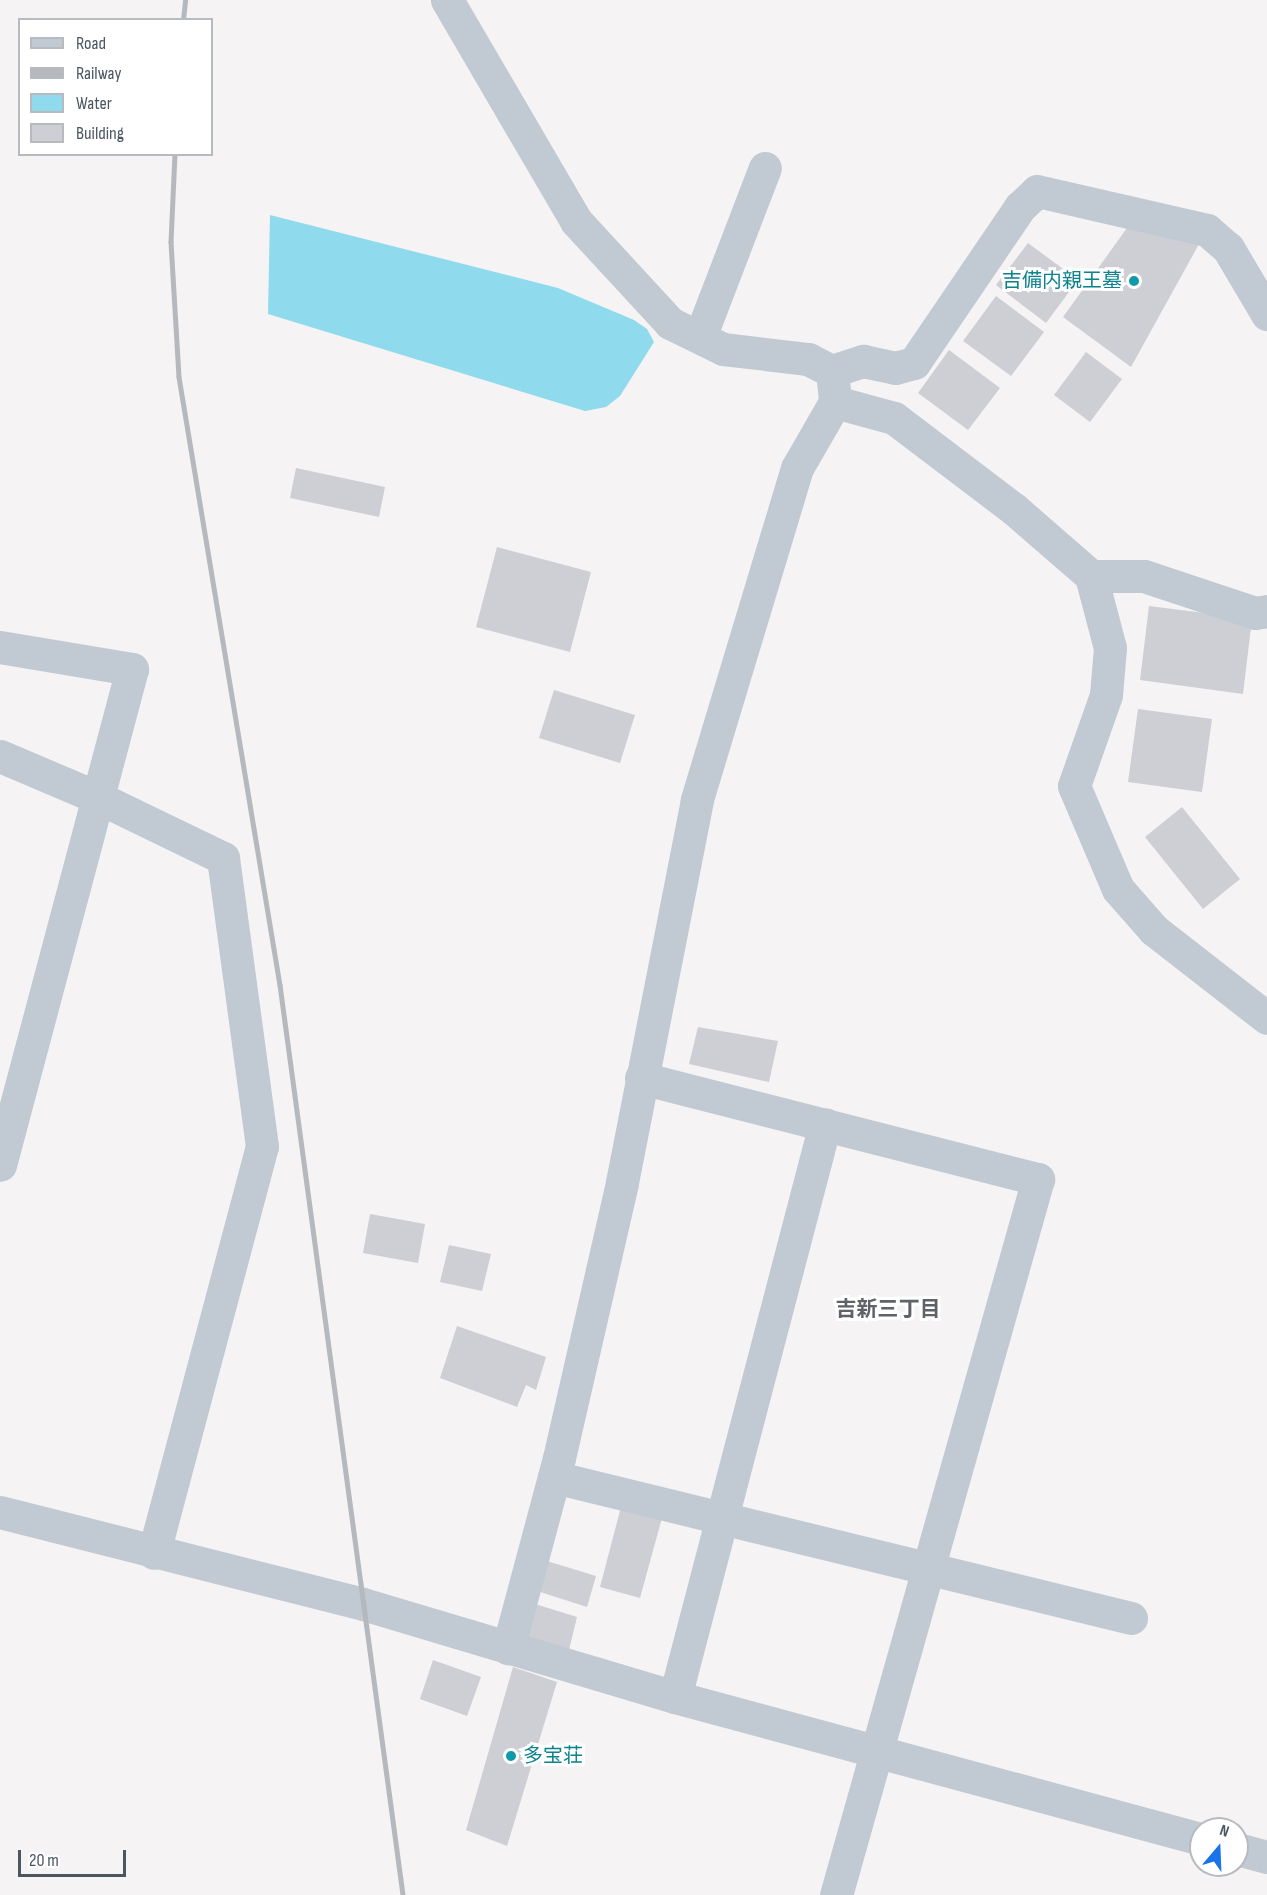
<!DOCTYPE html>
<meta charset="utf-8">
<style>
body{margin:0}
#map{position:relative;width:1267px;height:1895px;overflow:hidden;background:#f5f3f3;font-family:"Sofia Sans Condensed","Noto Sans JP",sans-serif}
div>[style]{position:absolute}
.water>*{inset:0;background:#90daee}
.building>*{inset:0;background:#cdcfd5}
.minor>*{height:33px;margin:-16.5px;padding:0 16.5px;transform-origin:16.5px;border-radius:16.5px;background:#c1cad2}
.rail>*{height:4.5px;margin:-2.25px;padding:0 2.25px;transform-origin:2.25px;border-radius:2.25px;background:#b5b8bd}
.dots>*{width:16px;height:16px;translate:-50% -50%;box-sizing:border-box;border:3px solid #fff;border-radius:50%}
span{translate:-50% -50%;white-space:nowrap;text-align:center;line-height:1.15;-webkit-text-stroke:6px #fff;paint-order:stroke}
.culture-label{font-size:20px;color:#0d838f}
.right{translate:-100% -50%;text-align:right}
.left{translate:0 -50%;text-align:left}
.neighbourhood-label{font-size:21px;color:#5f6368;font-weight:700}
.legend{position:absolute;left:18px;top:18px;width:195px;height:138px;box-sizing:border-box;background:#fff;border:2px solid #b7bbc0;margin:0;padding:8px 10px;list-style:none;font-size:18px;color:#4a5661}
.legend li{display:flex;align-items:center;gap:12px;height:30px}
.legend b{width:30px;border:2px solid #b7bbc0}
.north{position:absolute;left:1189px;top:1817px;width:60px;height:60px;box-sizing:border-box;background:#fff;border:2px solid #b7bbc0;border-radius:50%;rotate:19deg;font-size:16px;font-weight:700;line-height:24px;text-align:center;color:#4a5661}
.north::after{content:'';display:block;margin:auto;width:21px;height:27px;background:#1a73e8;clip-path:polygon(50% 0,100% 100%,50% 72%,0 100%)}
.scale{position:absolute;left:18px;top:1850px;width:108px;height:27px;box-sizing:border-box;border:3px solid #4a5661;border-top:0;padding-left:8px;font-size:18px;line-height:21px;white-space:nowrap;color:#4a5661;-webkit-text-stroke:4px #fff;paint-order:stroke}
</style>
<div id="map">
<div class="water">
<div style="clip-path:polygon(270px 215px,558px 288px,634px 320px,647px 329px,654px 342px,620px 396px,606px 407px,585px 411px,268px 314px)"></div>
</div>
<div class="building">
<div style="clip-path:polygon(1132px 221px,1199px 244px,1131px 367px,1063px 317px)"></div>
<div style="clip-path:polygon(1028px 243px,1078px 280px,1046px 323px,996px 285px)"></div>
<div style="clip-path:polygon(996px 296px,1044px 332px,1011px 376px,963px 341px)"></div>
<div style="clip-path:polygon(949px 350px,1000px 388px,968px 430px,918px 393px)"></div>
<div style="clip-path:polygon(1086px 352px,1122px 379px,1090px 422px,1054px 395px)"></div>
<div style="clip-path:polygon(296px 468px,385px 487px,379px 517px,290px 498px)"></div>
<div style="clip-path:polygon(497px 547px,591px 572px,570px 652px,476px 627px)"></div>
<div style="clip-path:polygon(1149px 606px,1252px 619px,1243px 694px,1140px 680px)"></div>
<div style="clip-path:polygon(554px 690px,635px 715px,620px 763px,539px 738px)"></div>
<div style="clip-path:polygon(1138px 709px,1212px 719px,1202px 792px,1128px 782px)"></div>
<div style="clip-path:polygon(1182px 807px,1240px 879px,1203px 909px,1145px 837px)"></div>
<div style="clip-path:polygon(698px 1027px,778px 1041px,769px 1082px,689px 1064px)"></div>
<div style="clip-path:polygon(370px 1214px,425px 1224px,418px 1263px,363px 1253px)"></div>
<div style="clip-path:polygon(449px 1245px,491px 1254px,482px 1291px,440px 1282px)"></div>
<div style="clip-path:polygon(457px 1326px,546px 1357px,536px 1390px,526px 1385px,517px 1407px,440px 1378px)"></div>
<div style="clip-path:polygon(621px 1507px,662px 1518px,640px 1598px,600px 1587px)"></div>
<div style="clip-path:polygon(547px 1561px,596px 1576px,587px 1607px,537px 1591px)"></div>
<div style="clip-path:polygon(535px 1604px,577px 1617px,569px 1650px,527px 1637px)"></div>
<div style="clip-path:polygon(433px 1660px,481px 1677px,467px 1716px,420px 1699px)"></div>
<div style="clip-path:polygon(513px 1667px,557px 1682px,507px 1846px,466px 1830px)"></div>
</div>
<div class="minor">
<div style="left:447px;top:0;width:256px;rotate:59.7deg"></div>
<div style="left:576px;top:221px;width:139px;rotate:47.3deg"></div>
<div style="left:670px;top:323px;width:59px;rotate:26.1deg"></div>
<div style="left:723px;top:349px;width:86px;rotate:6.7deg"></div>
<div style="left:808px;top:359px;width:27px;rotate:27deg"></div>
<div style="left:832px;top:371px;width:31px;rotate:84deg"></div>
<div style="left:835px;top:402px;width:76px;rotate:119.9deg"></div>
<div style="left:797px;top:468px;width:347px;rotate:106.8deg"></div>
<div style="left:697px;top:800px;width:390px;rotate:101.1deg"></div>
<div style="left:622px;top:1183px;width:282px;rotate:102.9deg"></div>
<div style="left:559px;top:1458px;width:197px;rotate:105deg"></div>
<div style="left:700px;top:337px;width:181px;rotate:-69deg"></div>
<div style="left:832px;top:371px;width:33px;rotate:-18deg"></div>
<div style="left:863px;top:361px;width:33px;rotate:12deg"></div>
<div style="left:895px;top:368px;width:20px;rotate:-15deg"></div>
<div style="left:914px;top:363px;width:189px;rotate:-55.8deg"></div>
<div style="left:1020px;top:207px;width:23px;rotate:-43deg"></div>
<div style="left:1037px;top:191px;width:174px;rotate:12.9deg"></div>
<div style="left:1207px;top:230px;width:28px;rotate:41deg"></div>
<div style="left:1228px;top:248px;width:77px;rotate:59.4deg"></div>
<div style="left:835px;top:402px;width:61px;rotate:15.2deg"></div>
<div style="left:894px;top:418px;width:151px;rotate:37.2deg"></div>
<div style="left:1014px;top:509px;width:102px;rotate:41deg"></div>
<div style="left:1091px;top:576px;width:74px;rotate:75.2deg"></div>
<div style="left:1110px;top:648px;width:47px;rotate:94.9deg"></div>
<div style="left:1106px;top:695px;width:96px;rotate:109.4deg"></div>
<div style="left:1074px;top:786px;width:112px;rotate:66.9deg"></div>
<div style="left:1118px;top:889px;width:55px;rotate:48.7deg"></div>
<div style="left:1154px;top:930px;width:143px;rotate:37.9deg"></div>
<div style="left:1091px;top:576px;width:53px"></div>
<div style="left:1144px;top:576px;width:117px;rotate:18.4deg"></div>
<div style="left:1255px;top:613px;width:12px;rotate:-9deg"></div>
<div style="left:0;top:647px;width:134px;rotate:9.5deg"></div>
<div style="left:132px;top:669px;width:513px;rotate:104.9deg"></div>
<div style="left:0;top:756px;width:108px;rotate:23deg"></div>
<div style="left:99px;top:798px;width:138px;rotate:25.8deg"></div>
<div style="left:223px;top:858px;width:291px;rotate:82.3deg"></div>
<div style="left:262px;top:1146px;width:421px;rotate:104.9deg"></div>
<div style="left:641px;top:1078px;width:410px;rotate:14.3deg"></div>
<div style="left:1038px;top:1179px;width:744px;rotate:105.75deg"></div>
<div style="left:554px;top:1477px;width:594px;rotate:13.73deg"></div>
<div style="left:0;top:1512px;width:374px;rotate:14.2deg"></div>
<div style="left:363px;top:1604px;width:326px;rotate:16.6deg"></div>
<div style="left:675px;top:1697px;width:545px;rotate:15.11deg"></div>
<div style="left:675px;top:1697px;width:592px;rotate:-75.33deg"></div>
<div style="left:1237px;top:1849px;width:31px;rotate:15deg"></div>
</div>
<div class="rail">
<div style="left:183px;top:20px;width:20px;rotate:-84deg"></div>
<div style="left:175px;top:154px;width:88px;rotate:92.6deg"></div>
<div style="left:171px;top:242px;width:135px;rotate:86.6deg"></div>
<div style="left:179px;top:377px;width:616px;rotate:80.57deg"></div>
<div style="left:280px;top:985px;width:918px;rotate:82.3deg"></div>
</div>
<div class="dots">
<div style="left:1134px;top:281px;background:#0f9aa8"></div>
<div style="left:511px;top:1756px;background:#0f9aa8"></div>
</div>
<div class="culture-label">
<span class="right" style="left:1122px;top:281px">吉備内親王墓</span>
<span class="left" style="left:523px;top:1756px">多宝荘</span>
</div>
<div class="neighbourhood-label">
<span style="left:888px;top:1310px">吉新三丁目</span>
</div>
<ul class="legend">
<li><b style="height:8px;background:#c1cad2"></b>Road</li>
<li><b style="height:8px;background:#b5b8bd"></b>Railway</li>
<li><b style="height:16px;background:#90daee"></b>Water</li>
<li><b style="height:16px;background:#cdcfd5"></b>Building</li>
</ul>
<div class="north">N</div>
<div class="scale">20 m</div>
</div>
